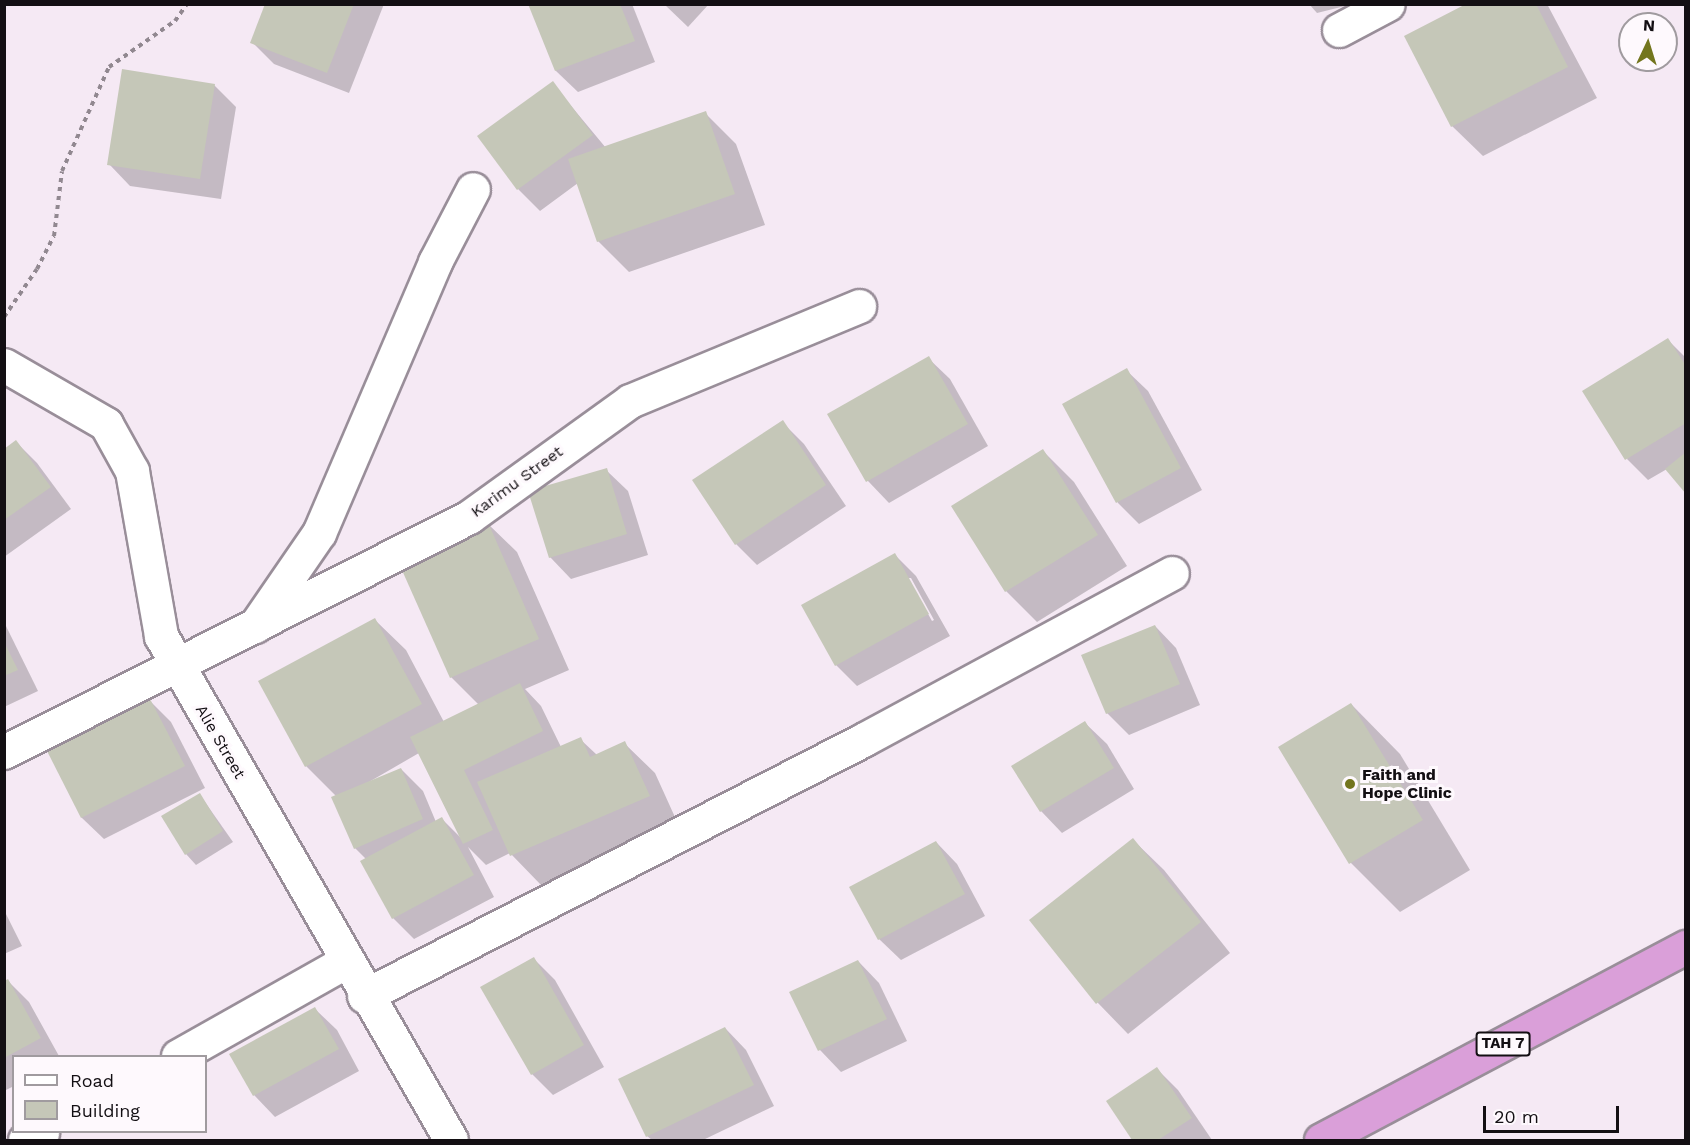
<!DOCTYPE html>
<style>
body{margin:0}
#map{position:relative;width:1690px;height:1145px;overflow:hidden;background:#f5e9f4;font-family:"Work Sans",sans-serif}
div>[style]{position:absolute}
.shadow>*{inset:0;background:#0003}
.building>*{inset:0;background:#c5c7b8}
.path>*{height:4px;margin-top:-2px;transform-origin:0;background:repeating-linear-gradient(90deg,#918890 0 4.5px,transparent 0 9px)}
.roads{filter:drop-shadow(2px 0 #998e99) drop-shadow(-2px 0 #998e99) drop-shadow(0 2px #998e99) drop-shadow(0 -2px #998e99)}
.minor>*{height:33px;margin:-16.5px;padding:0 16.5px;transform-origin:16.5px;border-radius:16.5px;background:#fff}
.highway>*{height:33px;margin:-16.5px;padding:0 16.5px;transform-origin:16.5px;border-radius:16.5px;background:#da9fd9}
.dots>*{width:16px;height:16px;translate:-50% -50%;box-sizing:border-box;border:3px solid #fef9fd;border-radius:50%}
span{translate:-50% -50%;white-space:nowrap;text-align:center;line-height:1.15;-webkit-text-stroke:6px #fef9fd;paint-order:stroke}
.shield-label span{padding:2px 4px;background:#fef9fd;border:2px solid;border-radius:4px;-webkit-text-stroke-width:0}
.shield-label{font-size:15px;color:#130f13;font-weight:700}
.street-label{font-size:16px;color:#130f13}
.poi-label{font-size:16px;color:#130f13;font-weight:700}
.left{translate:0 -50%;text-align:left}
.frame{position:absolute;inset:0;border:6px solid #130f13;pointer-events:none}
.legend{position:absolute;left:12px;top:1055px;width:195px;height:78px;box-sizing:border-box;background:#fef9fd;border:2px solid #a09b9f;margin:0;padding:8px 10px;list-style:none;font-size:18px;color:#130f13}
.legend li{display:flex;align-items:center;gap:12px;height:30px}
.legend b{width:30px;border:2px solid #a09b9f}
.north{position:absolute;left:1618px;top:12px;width:60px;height:60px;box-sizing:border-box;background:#fef9fd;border:2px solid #a09b9f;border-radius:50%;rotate:4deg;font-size:16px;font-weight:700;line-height:24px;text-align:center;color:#130f13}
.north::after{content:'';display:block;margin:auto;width:21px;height:27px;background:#73761e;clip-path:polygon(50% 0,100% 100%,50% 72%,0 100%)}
.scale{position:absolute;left:1483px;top:1106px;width:136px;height:27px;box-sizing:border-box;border:3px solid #130f13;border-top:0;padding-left:8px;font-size:18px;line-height:21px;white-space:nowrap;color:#130f13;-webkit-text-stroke:4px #fef9fd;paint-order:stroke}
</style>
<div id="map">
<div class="shadow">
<div style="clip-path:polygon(267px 4px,384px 4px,349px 93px,274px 64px,252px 42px)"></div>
<div style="clip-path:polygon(632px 4px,655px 62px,578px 92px,556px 71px,530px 5px)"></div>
<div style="clip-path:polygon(664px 4px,709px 4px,688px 27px)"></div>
<div style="clip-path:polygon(1309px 4px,1353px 4px,1317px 13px)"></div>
<div style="clip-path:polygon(1470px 4px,1547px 4px,1597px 98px,1483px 156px,1452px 126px)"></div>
<div style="clip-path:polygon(552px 83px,606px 148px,705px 113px,736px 144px,765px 225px,629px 272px,598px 241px,578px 183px,540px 211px,518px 189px,479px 137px)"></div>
<div style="clip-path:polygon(214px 85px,236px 107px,221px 199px,130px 186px,109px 164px)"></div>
<div style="clip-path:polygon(1668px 340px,1686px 358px,1686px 492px,1667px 469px,1648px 480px,1627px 459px)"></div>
<div style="clip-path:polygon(928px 358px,950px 379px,988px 446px,889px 503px,868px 481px,829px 415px)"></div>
<div style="clip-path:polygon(1126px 370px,1148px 391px,1202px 490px,1139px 524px,1118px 503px,1064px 405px)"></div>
<div style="clip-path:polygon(782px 422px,804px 444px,846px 506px,757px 565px,736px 544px)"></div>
<div style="clip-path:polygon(16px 442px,37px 463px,71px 509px,4px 557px,4px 450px)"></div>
<div style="clip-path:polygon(1043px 451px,1074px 482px,1127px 566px,1037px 622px,1006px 591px)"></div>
<div style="clip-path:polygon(606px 470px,628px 491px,648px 555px,571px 579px,550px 557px)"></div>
<div style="clip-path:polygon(evenodd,486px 522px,517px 552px,569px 670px,525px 689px,541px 706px,561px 747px,580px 739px,597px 755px,624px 743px,655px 773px,679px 826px,542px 886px,510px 853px,486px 865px,468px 847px,494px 897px,414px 939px,393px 918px,366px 859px,355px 848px,337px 797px,306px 766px,375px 620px,406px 650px,444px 722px,479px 705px,451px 677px,486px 522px,419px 753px,461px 838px,442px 819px,436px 822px,423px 791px,401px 769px,362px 786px,419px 753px)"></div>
<div style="clip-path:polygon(evenodd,895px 555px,916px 576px,950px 636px,857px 686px,836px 665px,895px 555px,908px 578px,911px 578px,934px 620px,932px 621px,908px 578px)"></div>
<div style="clip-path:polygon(4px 622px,38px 691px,4px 707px)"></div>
<div style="clip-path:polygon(1155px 626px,1176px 648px,1200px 705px,1129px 735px,1107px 713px)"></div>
<div style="clip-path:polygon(149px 700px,171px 722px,205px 788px,104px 839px,82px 818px,49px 752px)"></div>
<div style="clip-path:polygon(1351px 704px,1400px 754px,1470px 870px,1400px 912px,1351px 863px,1280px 748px)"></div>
<div style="clip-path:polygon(1085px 723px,1107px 744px,1134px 789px,1062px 833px,1041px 811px)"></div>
<div style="clip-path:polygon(200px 795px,233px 842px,196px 865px,186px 854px)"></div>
<div style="clip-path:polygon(1133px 840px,1164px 870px,1230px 953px,1128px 1034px,1098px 1003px,1031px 921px)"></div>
<div style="clip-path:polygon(936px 842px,957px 864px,985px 916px,901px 960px,879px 939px)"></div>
<div style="clip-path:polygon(4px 910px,22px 946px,4px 954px)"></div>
<div style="clip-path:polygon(533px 958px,555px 980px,604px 1067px,553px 1095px,532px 1074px)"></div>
<div style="clip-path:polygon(858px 961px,879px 983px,907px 1041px,841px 1072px,820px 1050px,791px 993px)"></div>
<div style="clip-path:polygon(8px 981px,29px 1002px,59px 1056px,14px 1056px,14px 1086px,4px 1091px,4px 982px)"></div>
<div style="clip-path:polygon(315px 1009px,337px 1030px,359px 1071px,275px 1117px,254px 1095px)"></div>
<div style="clip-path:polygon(725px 1028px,746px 1050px,774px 1106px,703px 1140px,652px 1140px,647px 1136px)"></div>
<div style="clip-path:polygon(1157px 1069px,1178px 1090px,1212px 1140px,1134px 1140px,1108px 1101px)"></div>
</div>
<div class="building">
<div style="clip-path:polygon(265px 4px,354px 4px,327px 73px,250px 43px)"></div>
<div style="clip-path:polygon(528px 4px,620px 4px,635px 41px,555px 71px)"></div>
<div style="clip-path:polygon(1466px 4px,1536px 4px,1568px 67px,1451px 127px,1404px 36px)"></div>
<div style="clip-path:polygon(122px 69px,215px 84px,200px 179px,107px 165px)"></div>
<div style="clip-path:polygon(553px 81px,593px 135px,517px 190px,477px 136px)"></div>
<div style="clip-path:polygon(706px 111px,735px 194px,597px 242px,568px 159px)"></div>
<div style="clip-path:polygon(1668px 338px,1686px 366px,1686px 423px,1625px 460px,1582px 391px)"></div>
<div style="clip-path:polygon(929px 356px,968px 424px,866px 482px,827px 414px)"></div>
<div style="clip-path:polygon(1127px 368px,1181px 468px,1116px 503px,1062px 404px)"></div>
<div style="clip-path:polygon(783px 420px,826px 485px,735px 545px,692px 480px)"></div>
<div style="clip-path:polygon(16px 440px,51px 487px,4px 520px,4px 449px)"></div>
<div style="clip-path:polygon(1043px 449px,1098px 535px,1005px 592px,951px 506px)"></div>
<div style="clip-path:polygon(1686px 452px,1686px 494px,1665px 469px)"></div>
<div style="clip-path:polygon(607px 468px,627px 534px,549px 558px,528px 491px)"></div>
<div style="clip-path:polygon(487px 520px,539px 639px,450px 678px,397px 559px)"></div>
<div style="clip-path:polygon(895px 553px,929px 614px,835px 666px,801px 605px)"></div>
<div style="clip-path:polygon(375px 618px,422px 704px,305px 767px,258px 681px)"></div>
<div style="clip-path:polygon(1155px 625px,1180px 684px,1106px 714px,1081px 655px)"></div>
<div style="clip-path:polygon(4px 642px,18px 670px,4px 676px)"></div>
<div style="clip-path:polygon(520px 683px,543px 731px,464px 770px,493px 830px,463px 844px,410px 737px)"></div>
<div style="clip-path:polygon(150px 699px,185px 766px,81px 818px,47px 751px)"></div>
<div style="clip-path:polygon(1351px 703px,1423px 820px,1349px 864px,1278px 747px)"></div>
<div style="clip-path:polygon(1085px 721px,1114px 768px,1040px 812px,1011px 766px)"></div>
<div style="clip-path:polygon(581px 737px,590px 757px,625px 741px,650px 796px,510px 856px,477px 782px)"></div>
<div style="clip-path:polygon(401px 768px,423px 819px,354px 849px,331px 797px)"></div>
<div style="clip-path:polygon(200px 793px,223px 831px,185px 855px,161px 816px)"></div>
<div style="clip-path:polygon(442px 817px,474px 875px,392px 919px,360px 861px)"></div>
<div style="clip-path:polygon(1133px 838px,1201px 922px,1096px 1004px,1029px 920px)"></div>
<div style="clip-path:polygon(936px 841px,965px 894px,878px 940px,849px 887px)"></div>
<div style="clip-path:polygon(534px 957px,584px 1045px,531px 1075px,480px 987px)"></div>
<div style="clip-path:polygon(858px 960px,887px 1019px,818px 1051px,789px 992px)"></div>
<div style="clip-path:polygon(8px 979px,41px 1038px,4px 1058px,4px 981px)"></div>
<div style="clip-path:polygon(315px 1007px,339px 1049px,253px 1096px,229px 1054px)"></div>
<div style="clip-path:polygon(725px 1027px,754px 1085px,646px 1137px,618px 1079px)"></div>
<div style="clip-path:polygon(1157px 1067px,1192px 1118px,1158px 1140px,1132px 1140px,1106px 1101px)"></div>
</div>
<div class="path">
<div style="left:4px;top:317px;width:58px;rotate:-55.5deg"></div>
<div style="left:37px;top:269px;width:37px;rotate:-63deg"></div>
<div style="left:54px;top:236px;width:65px;rotate:-83deg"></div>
<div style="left:62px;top:171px;width:114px;rotate:-65.7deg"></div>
<div style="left:109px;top:67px;width:80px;rotate:-34.9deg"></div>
<div style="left:175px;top:21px;width:21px;rotate:-55deg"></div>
</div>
<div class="roads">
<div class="minor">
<div style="left:1339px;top:30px;width:55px;rotate:-28deg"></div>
<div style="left:4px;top:365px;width:118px;rotate:30deg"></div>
<div style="left:106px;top:424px;width:54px;rotate:61deg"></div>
<div style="left:132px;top:471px;width:168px;rotate:80deg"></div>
<div style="left:161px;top:636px;width:581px;rotate:60.08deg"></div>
<div style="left:255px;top:626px;width:113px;rotate:-55.5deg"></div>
<div style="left:319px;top:533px;width:295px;rotate:-66.8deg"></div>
<div style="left:435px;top:262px;width:82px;rotate:-62.5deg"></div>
<div style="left:4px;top:752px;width:521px;rotate:-26.81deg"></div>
<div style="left:469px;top:517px;width:198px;rotate:-35.8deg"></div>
<div style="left:630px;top:401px;width:248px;rotate:-22.5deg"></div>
<div style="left:364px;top:996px;width:561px;rotate:-27.16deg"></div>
<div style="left:863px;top:740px;width:351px;rotate:-28.4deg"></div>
<div style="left:178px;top:1056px;width:192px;rotate:-29.4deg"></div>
<div style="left:25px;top:1140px;width:19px;rotate:-25deg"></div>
</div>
<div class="highway">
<div style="left:1321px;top:1140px;width:413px;rotate:-27.9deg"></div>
</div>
</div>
<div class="dots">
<div style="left:1350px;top:784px;background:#73761e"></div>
</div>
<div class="shield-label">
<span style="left:1503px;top:1044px">TAH 7</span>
</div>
<div class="street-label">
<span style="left:517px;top:482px;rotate:-36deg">Karimu Street</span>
<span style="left:220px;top:742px;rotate:60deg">Alie Street</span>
</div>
<div class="poi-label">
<span class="left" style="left:1362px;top:784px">Faith and<br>Hope Clinic</span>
</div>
<div class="frame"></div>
<ul class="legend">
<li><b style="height:8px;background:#fff"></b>Road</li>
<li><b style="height:16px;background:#c5c7b8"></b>Building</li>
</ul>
<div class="north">N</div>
<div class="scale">20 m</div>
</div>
